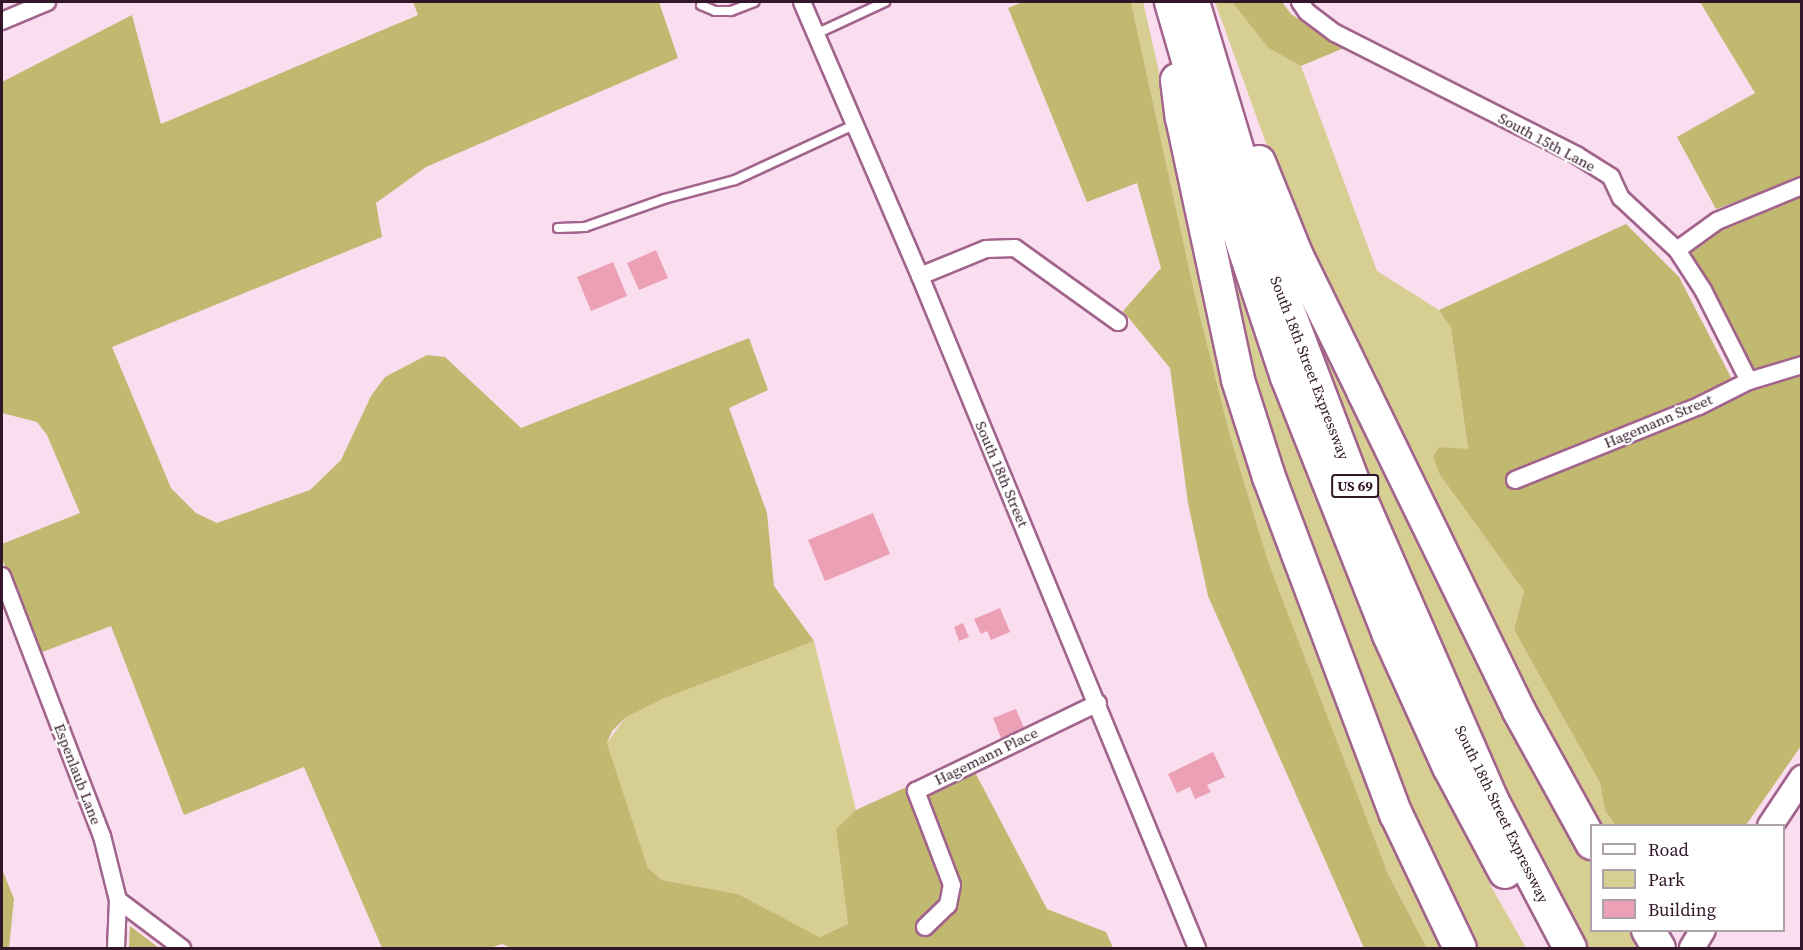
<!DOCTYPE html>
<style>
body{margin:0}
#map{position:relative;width:1803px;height:950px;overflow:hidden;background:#faddef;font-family:"Source Serif 4",serif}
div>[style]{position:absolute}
.green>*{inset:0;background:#d7cf91}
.forest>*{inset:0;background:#c2b971}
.building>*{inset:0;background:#eca0b5}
.roads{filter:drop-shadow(2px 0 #a2638c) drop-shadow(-2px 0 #a2638c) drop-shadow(0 2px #a2638c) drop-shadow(0 -2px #a2638c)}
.service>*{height:8px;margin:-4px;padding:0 4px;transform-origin:4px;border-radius:4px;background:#fff}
.minor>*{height:16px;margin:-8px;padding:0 8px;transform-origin:8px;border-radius:8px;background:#fff}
.secondary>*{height:24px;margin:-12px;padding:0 12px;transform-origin:12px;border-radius:12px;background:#fff}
.motorway>*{height:32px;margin:-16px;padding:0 16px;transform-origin:16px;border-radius:16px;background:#fff}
span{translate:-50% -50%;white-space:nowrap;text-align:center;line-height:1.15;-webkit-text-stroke:4.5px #fff;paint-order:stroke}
.shield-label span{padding:2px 4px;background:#fff;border:2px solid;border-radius:4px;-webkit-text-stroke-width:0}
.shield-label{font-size:14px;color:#311728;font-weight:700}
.street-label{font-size:15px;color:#311728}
.frame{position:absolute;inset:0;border:3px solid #311728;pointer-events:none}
.legend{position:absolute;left:1590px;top:824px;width:195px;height:108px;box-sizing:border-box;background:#fff;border:2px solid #ada2a9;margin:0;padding:8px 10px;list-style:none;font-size:18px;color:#311728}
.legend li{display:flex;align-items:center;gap:12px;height:30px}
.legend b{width:30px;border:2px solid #ada2a9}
</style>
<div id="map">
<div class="green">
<div style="clip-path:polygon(1131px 2px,1143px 2px,1232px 390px,1450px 948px,1427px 948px,1389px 876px,1269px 564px,1231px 439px,1196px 300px)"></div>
<div style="clip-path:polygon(1215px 2px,1232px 2px,1268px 48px,1301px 66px,1377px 271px,1439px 310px,1451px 328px,1468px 450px,1439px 447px,1440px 475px,1524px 591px,1514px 630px,1600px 783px,1605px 811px,1615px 825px,1596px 825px,1563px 770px,1359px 360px,1271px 157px)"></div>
<div style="clip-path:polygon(1219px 237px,1296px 447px,1381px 655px,1492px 888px,1526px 948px,1469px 948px,1441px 894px,1267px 453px)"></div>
<div style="clip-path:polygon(1294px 280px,1591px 854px,1592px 930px,1639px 931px,1651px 948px,1585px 948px,1475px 728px,1342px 417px)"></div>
<div style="clip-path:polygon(814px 641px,856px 810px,836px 829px,848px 924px,818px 937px,738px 894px,662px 880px,648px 868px,607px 743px,625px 718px,665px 698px)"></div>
</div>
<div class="forest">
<div style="clip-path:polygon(413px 2px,659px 2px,678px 58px,426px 167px,376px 203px,382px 237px,112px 347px,171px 488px,196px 513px,217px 523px,310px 490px,341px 460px,371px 396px,385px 377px,427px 355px,445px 357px,521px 428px,749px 338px,768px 390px,729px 408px,767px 513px,774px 586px,814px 641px,665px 698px,625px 718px,612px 731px,607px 743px,648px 868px,662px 880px,738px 894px,819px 937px,848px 924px,836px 829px,856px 810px,968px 759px,1047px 909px,1106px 932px,1113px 948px,511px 948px,502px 944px,490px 948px,382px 948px,304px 767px,184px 815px,111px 626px,37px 654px,2px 558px,2px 544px,80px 513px,47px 435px,37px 422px,2px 413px,2px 82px,132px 15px,161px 124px,418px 15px)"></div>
<div style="clip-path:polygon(1023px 2px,1131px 2px,1196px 300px,1231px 439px,1269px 564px,1389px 876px,1427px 948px,1364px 948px,1208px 596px,1188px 503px,1170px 368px,1123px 311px,1161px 268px,1137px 183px,1087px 202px,1008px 8px)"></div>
<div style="clip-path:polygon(1232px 2px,1282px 2px,1291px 14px,1344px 48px,1301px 66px,1268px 48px)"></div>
<div style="clip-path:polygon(1700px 2px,1801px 2px,1801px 178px,1716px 209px,1677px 137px,1755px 93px)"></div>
<div style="clip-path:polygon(1801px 196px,1801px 360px,1769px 368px,1748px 369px,1686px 258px,1688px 248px,1724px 226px)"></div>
<div style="clip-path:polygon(1626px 224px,1679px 277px,1739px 393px,1801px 371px,1801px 746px,1746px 825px,1615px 825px,1605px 811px,1600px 783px,1514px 630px,1524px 591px,1440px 475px,1433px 456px,1439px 447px,1468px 449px,1451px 328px,1439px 310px)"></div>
<div style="clip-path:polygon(2px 869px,14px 899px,9px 948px,2px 948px)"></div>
<div style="clip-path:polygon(130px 926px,159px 948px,129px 948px)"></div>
</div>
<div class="building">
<div style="clip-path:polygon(656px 250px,668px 278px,639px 290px,627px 263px)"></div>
<div style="clip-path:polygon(613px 262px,627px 296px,591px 311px,577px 277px)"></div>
<div style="clip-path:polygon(873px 513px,890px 554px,825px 581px,808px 540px)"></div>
<div style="clip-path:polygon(1000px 608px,1010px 632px,991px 640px,987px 631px,981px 634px,974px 619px)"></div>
<div style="clip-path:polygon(963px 623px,969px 637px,959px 641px,954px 627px)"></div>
<div style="clip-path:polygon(1016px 709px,1024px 728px,1001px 738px,993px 718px)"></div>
<div style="clip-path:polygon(1213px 752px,1225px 777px,1207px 785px,1211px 792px,1195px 799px,1190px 787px,1177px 793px,1168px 774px)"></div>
</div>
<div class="roads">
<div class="service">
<div style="left:701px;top:5px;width:15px;rotate:23deg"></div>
<div style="left:715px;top:11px;width:16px"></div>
<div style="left:731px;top:11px;width:25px;rotate:-21deg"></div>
<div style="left:818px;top:33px;width:74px;rotate:-24.8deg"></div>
<div style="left:558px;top:228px;width:27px;rotate:-2deg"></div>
<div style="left:585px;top:227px;width:84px;rotate:-19.5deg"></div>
<div style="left:664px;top:199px;width:73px;rotate:-15deg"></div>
<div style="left:735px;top:180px;width:133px;rotate:-24.8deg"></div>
</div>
<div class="minor">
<div style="left:802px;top:2px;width:298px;rotate:66.7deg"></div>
<div style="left:920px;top:276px;width:727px;rotate:67.6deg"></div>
<div style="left:1300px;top:2px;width:12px;rotate:55deg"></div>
<div style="left:1307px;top:12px;width:35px;rotate:37deg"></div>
<div style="left:1335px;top:33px;width:272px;rotate:26.8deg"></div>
<div style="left:1578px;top:156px;width:39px;rotate:32deg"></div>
<div style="left:1611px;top:177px;width:23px;rotate:65deg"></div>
<div style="left:1621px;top:198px;width:76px;rotate:42.9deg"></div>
<div style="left:1677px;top:250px;width:48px;rotate:57deg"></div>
<div style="left:1703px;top:290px;width:102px;rotate:63.2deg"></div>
<div style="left:2px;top:21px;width:49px;rotate:-22.9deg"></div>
<div style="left:1677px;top:250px;width:49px;rotate:-35.9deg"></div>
<div style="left:1717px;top:221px;width:92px;rotate:-22.4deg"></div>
<div style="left:920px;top:276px;width:71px;rotate:-22.2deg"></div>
<div style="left:986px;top:249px;width:29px;rotate:-2deg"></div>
<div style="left:1015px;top:248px;width:127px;rotate:35.7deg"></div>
<div style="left:1515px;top:480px;width:198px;rotate:-21.9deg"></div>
<div style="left:1699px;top:406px;width:56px;rotate:-26.6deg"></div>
<div style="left:1749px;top:381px;width:55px;rotate:-16.8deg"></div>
<div style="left:2px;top:576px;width:279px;rotate:69deg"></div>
<div style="left:102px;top:836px;width:66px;rotate:76deg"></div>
<div style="left:118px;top:900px;width:48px;rotate:92.4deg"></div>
<div style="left:118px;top:900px;width:80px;rotate:36.9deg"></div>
<div style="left:925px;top:927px;width:32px;rotate:-44deg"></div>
<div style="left:948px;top:905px;width:20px;rotate:-79deg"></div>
<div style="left:952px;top:885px;width:101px;rotate:-111deg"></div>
<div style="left:916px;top:791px;width:202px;rotate:-25.8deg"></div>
</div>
<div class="secondary">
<div style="left:1770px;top:826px;width:58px;rotate:-56.3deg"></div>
<div style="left:1692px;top:948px;width:21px;rotate:-59deg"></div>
</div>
<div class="motorway">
<div style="left:1171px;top:2px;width:219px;rotate:73.8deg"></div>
<div style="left:1232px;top:212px;width:174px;rotate:71.6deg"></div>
<div style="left:1287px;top:377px;width:277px;rotate:68.4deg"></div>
<div style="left:1389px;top:635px;width:145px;rotate:65.6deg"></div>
<div style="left:1449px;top:767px;width:119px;rotate:61.9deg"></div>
<div style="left:1193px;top:2px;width:286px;rotate:73.3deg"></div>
<div style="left:1275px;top:276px;width:222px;rotate:69.2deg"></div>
<div style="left:1354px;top:484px;width:345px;rotate:66.4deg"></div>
<div style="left:1492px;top:800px;width:167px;rotate:62.2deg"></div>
<div style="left:1177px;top:80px;width:38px;rotate:83deg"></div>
<div style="left:1182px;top:118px;width:268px;rotate:77.9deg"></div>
<div style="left:1238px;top:380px;width:102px;rotate:72.3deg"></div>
<div style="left:1269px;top:477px;width:360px;rotate:69.4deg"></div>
<div style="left:1396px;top:814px;width:148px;rotate:64.5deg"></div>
<div style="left:1259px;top:162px;width:101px;rotate:68deg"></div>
<div style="left:1297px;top:256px;width:153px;rotate:63.9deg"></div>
<div style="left:1364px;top:393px;width:354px;rotate:64deg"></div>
<div style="left:1519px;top:711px;width:151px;rotate:61.1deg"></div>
<div style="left:1648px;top:930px;width:21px;rotate:59deg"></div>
</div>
</div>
<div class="shield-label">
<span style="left:1355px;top:486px">US 69</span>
</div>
<div class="street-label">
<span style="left:1547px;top:142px;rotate:28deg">South 15th Lane</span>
<span style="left:1310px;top:368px;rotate:69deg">South 18th Street Expressway</span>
<span style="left:1658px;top:421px;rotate:-23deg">Hagemann Street</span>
<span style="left:1002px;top:474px;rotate:67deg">South 18th Street</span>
<span style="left:986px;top:756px;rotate:-26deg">Hagemann Place</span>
<span style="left:78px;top:774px;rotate:69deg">Espenlaub Lane</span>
<span style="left:1502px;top:814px;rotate:64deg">South 18th Street Expressway</span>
</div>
<div class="frame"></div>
<ul class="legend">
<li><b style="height:8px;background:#fff"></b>Road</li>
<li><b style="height:16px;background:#d7cf91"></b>Park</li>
<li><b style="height:16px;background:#eca0b5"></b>Building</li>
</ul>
</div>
